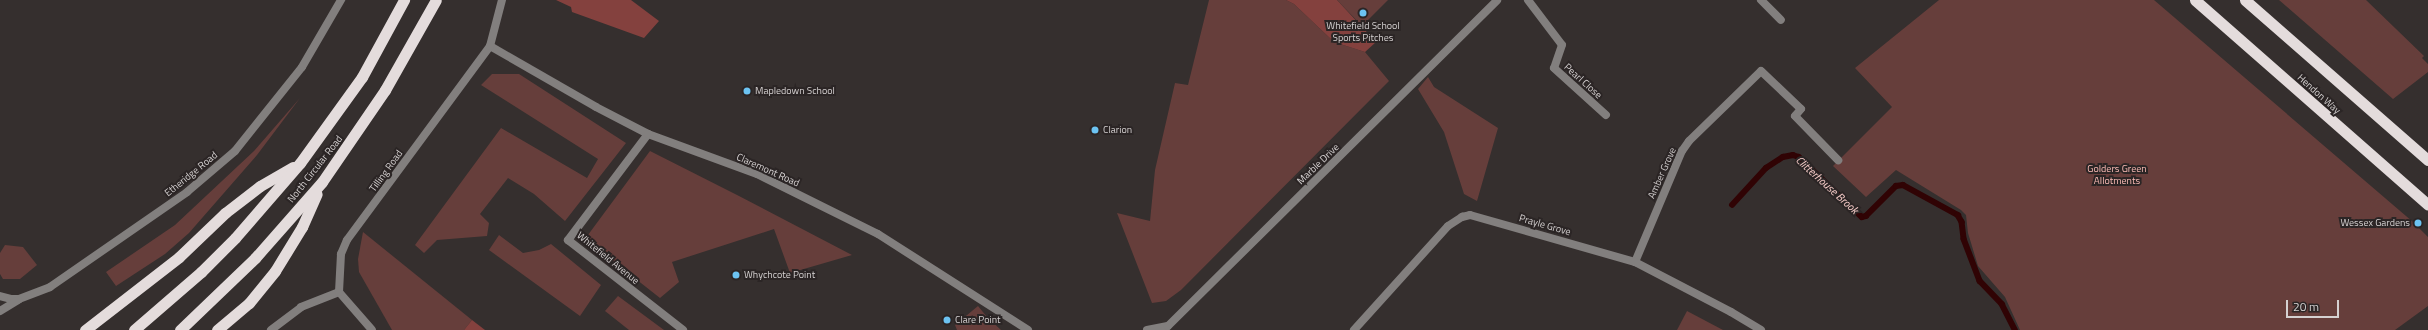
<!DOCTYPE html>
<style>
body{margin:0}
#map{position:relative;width:2428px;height:330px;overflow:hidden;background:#352f2e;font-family:"Titillium Web",sans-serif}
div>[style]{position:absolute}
.green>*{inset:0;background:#663e3b}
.forest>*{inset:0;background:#84413e}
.stream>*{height:5.5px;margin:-2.75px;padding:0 2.75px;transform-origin:2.75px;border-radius:2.75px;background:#300304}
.minor>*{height:8px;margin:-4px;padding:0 4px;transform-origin:4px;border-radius:4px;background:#827f7e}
.tertiary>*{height:8px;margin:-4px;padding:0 4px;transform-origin:4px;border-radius:4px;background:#827f7e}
.trunk>*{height:11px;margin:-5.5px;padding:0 5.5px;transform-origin:5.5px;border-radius:5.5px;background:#e4dcdc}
.dots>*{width:11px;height:11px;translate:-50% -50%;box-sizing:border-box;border:2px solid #2b2525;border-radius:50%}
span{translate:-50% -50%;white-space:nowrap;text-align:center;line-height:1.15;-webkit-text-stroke:4px #2b2525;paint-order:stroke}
.poi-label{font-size:10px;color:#d5d1d1}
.left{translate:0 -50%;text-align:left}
.right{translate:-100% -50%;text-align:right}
.street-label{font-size:10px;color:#d5d1d1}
.park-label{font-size:10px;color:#fabbb5}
.water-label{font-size:11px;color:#facfcb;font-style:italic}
.scale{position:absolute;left:2286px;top:300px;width:53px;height:18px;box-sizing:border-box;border:2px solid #d5d1d1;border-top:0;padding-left:5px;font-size:12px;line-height:14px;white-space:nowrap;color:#d5d1d1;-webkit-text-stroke:3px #2b2525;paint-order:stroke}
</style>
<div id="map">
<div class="green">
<div style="clip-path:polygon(1209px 0,1286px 0,1294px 4px,1334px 42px,1365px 52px,1389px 81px,1181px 290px,1166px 301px,1152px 303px,1117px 213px,1150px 221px,1155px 170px,1175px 83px,1188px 85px)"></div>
<div style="clip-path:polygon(1337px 0,1388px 0,1362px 26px)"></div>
<div style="clip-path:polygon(1939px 0,2154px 0,2413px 222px,2428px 237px,2428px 306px,2395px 330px,2020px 330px,2005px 297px,1978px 266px,1968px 233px,1966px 215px,1961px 210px,1896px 170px,1866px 197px,1833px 166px,1892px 107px,1855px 68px)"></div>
<div style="clip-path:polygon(2279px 0,2366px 0,2424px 56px,2422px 58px,2428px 64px,2428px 72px,2393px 99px)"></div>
<div style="clip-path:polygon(492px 74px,519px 74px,626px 143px,565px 221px,534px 194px,508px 178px,480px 214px,489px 223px,487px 236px,437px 240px,424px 253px,415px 245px,501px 128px,587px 178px,598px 159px,481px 85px)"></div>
<div style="clip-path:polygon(1428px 77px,1434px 87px,1498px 128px,1477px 201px,1464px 194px,1444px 132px,1418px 89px)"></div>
<div style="clip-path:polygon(300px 98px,257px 155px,189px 233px,165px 254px,116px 286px,106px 272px,175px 225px,254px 151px)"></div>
<div style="clip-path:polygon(650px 151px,739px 196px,852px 255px,790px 273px,774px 229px,672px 262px,679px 282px,660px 298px,585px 239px)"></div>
<div style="clip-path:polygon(363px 232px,472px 320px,464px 330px,392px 330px,359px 272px,358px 259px)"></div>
<div style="clip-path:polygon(499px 235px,523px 253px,539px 250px,551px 244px,601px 285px,580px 316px,489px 250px)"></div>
<div style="clip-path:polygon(5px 245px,23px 247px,37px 265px,20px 279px,3px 279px,0 274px,0 253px)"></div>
<div style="clip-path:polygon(618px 296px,664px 330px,629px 330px,605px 311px)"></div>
<div style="clip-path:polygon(978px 306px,987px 317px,1001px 330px,957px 330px,955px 325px)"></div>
<div style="clip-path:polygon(1687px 311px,1723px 330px,1677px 330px)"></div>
</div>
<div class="forest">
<div style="clip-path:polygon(556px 0,631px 0,659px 21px,644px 38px,572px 12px,571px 7px)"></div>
<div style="clip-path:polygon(1286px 0,1337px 0,1376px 42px,1365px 52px,1334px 42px,1294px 4px)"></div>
<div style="clip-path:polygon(472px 320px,485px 330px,464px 330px)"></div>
</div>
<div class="stream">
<div style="left:1732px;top:205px;width:50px;rotate:-47.4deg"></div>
<div style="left:1766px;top:168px;width:20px;rotate:-33deg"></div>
<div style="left:1783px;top:157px;width:10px;rotate:-11deg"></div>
<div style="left:1793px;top:155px;width:6px;rotate:18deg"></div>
<div style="left:1799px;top:157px;width:87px;rotate:43.6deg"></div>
<div style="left:1862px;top:217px;width:4px;rotate:-14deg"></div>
<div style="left:1866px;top:216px;width:42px;rotate:-45deg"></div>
<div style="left:1896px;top:186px;width:7px;rotate:-8deg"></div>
<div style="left:1903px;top:185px;width:63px;rotate:28.6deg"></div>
<div style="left:1958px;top:215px;width:8px;rotate:60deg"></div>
<div style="left:1962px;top:222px;width:17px;rotate:83deg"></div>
<div style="left:1964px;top:239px;width:45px;rotate:69.1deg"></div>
<div style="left:1980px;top:281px;width:32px;rotate:46deg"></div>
<div style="left:2002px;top:304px;width:29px;rotate:63deg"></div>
</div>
<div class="minor">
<div style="left:1528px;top:0;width:56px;rotate:52.9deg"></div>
<div style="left:1562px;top:45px;width:24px;rotate:109deg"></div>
<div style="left:1554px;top:68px;width:70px;rotate:42.1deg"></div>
<div style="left:1761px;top:0;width:28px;rotate:45deg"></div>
<div style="left:648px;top:134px;width:133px;rotate:127deg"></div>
<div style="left:568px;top:240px;width:146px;rotate:38deg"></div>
<div style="left:1635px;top:262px;width:121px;rotate:-67.1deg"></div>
<div style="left:1682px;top:151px;width:12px;rotate:-55deg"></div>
<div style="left:1689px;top:141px;width:100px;rotate:-44.2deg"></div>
<div style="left:1761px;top:71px;width:55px;rotate:43.5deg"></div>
<div style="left:1801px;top:109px;width:9px;rotate:131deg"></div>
<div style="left:1795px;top:116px;width:62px;rotate:45.7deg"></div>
<div style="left:339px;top:292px;width:50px;rotate:49deg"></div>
<div style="left:0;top:296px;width:11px;rotate:15deg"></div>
<div style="left:11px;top:299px;width:8px"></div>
<div style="left:19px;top:299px;width:33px;rotate:-21deg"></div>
<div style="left:50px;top:287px;width:167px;rotate:-34.7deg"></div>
<div style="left:187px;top:192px;width:63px;rotate:-40.5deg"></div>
<div style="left:235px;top:151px;width:107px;rotate:-51.4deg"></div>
<div style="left:302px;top:67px;width:78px;rotate:-59.8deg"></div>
<div style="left:0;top:311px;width:21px;rotate:-31deg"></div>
<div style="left:1147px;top:330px;width:21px;rotate:-11deg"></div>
<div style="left:1168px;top:326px;width:463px;rotate:-44.7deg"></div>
<div style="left:1354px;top:330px;width:140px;rotate:-47.9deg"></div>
<div style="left:1448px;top:226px;width:17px;rotate:-33deg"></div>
<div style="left:1462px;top:217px;width:8px;rotate:-14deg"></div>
<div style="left:1470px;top:215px;width:172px;rotate:15.9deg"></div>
<div style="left:1635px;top:262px;width:108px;rotate:27.5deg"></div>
<div style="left:1731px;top:312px;width:35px;rotate:31deg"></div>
</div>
<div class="tertiary">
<div style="left:490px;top:46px;width:122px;rotate:29.9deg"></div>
<div style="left:596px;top:107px;width:59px;rotate:27.4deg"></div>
<div style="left:648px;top:134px;width:116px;rotate:20.2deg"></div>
<div style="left:757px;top:174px;width:135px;rotate:26.4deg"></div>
<div style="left:878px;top:234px;width:178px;rotate:32.6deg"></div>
<div style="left:271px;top:330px;width:38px;rotate:-37deg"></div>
<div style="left:301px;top:307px;width:41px;rotate:-21.5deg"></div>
<div style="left:339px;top:292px;width:38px;rotate:-87deg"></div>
<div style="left:341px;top:254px;width:15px;rotate:-67deg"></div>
<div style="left:347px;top:240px;width:241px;rotate:-53.6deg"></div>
<div style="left:490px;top:46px;width:48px;rotate:-75.4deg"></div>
</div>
<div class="trunk">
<div style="left:2195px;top:0;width:310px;rotate:41.3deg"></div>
<div style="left:2245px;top:0;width:243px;rotate:41.2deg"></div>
<div style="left:85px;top:330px;width:119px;rotate:-37.8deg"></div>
<div style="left:179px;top:257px;width:64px;rotate:-43.7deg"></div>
<div style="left:225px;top:213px;width:44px;rotate:-37.6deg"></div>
<div style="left:260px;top:186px;width:38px;rotate:-30deg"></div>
<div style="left:134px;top:330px;width:89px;rotate:-40.9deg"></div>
<div style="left:201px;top:272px;width:48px;rotate:-45deg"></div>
<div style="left:235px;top:238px;width:99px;rotate:-49.1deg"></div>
<div style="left:300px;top:163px;width:106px;rotate:-54.2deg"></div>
<div style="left:362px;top:77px;width:88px;rotate:-61.4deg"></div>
<div style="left:180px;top:330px;width:104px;rotate:-43.8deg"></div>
<div style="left:255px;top:258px;width:101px;rotate:-48.6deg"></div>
<div style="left:322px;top:182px;width:112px;rotate:-55.6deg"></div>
<div style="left:385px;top:90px;width:103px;rotate:-60.5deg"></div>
<div style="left:217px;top:330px;width:42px;rotate:-40.2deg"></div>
<div style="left:249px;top:303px;width:41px;rotate:-50.9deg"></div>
<div style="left:275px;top:271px;width:52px;rotate:-58.5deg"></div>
<div style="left:302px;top:227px;width:36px;rotate:-66deg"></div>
</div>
<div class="dots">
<div style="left:1363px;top:13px;background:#6cc3f2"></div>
<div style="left:747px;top:91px;background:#6cc3f2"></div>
<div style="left:1095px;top:130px;background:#6cc3f2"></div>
<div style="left:2418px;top:223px;background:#6cc3f2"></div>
<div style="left:736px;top:275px;background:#6cc3f2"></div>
<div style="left:947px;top:320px;background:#6cc3f2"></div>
</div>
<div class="poi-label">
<span style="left:1363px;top:31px">Whitefield School<br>Sports Pitches</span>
<span class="left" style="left:755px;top:91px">Mapledown School</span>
<span class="left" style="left:1103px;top:130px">Clarion</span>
<span class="right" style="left:2410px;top:223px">Wessex Gardens</span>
<span class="left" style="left:744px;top:275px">Whychcote Point</span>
<span class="left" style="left:955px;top:320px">Clare Point</span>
</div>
<div class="street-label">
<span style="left:1583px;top:81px;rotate:42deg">Pearl Close</span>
<span style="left:2319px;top:94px;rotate:42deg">Hendon Way</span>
<span style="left:1318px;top:164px;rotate:-44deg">Marble Drive</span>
<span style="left:315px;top:169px;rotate:-52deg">North Circular Road</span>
<span style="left:768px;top:170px;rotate:24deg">Claremont Road</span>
<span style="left:386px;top:171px;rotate:-54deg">Tilling Road</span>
<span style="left:1662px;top:173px;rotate:-66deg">Amber Grove</span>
<span style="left:191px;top:174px;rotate:-39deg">Etheridge Road</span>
<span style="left:1545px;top:225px;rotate:16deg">Prayle Grove</span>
<span style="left:608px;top:258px;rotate:39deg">Whitefield Avenue</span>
</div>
<div class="park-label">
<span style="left:2117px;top:174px">Golders Green<br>Allotments</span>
</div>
<div class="water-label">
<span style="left:1827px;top:185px;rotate:42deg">Clitterhouse Brook</span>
</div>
<div class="scale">20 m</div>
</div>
